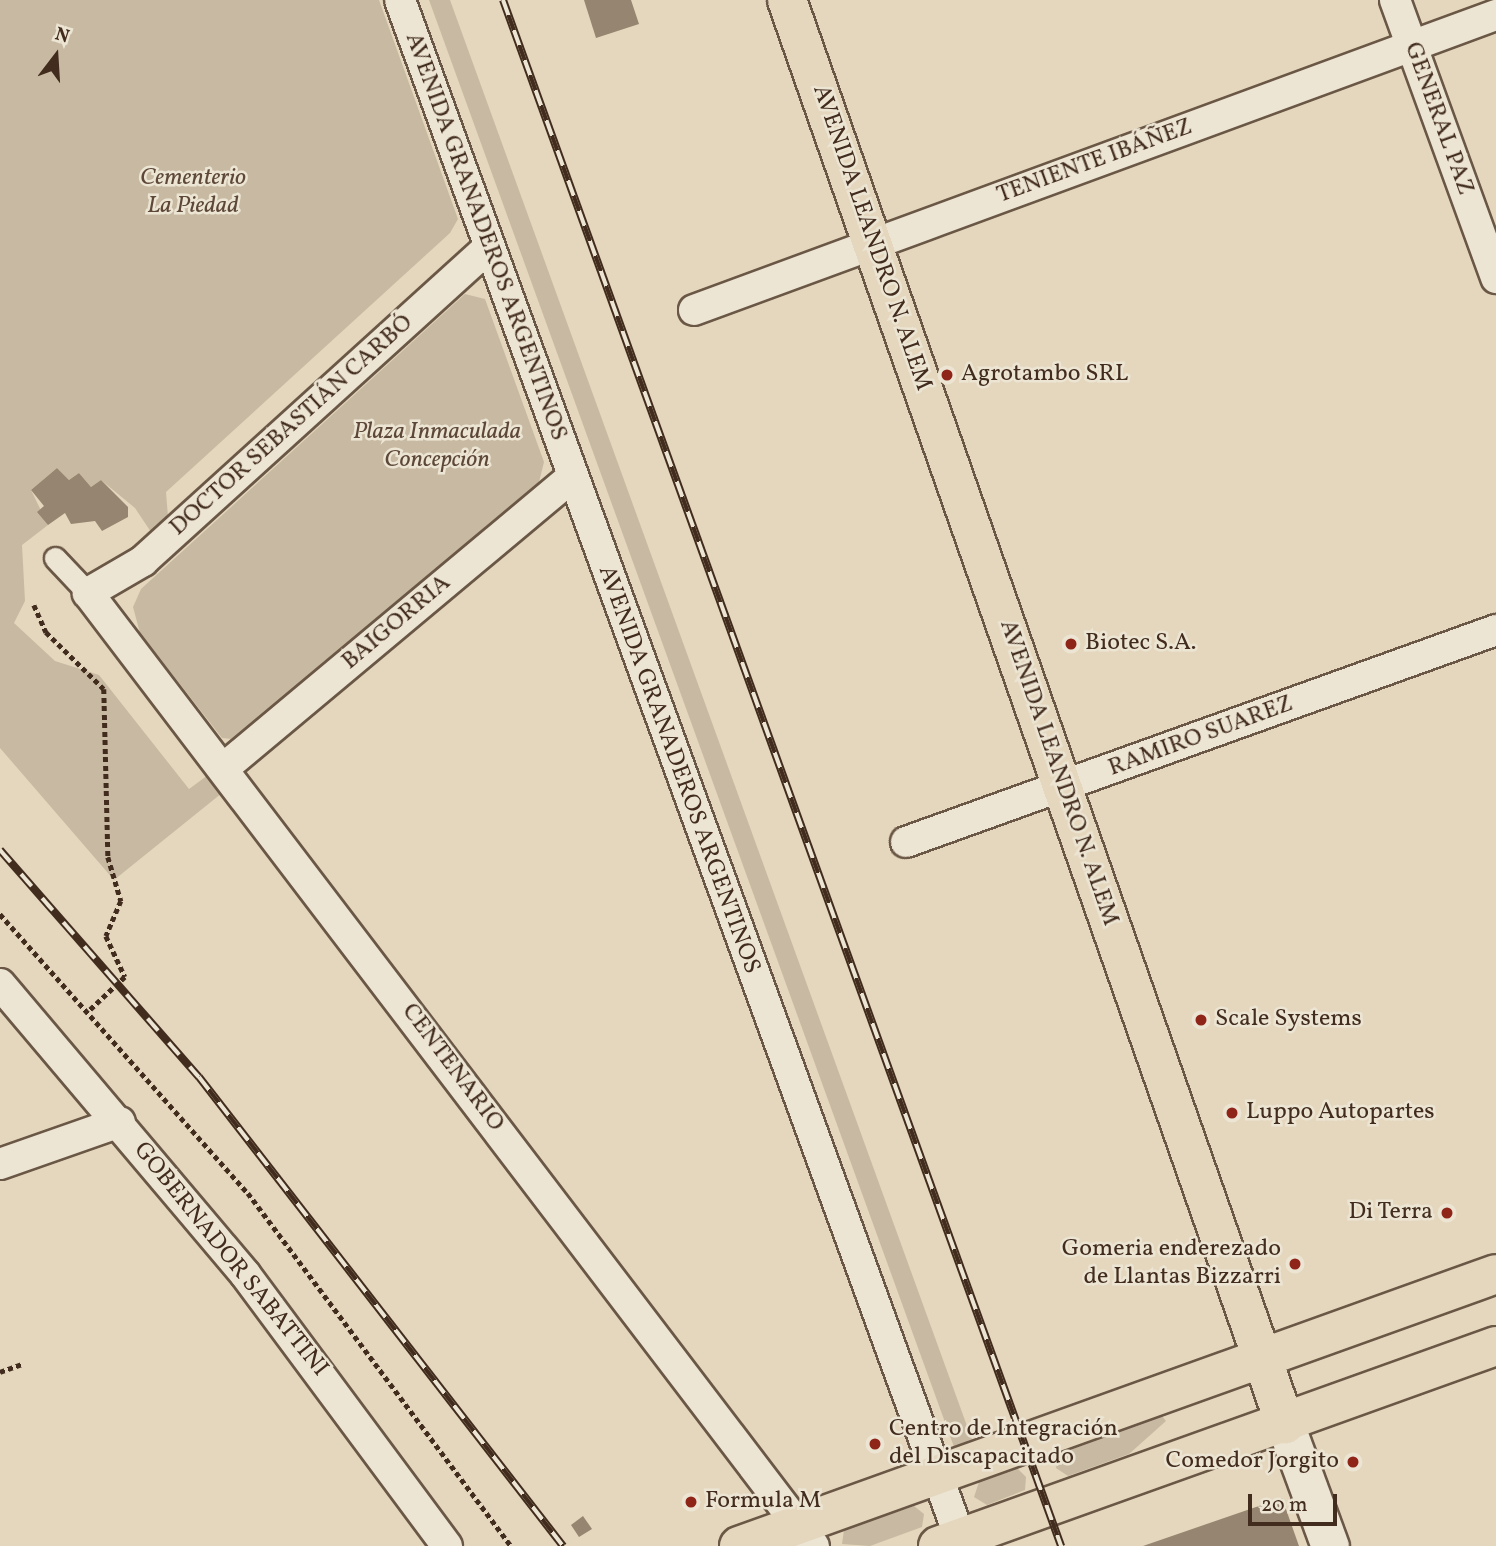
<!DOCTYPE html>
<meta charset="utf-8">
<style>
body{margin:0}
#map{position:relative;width:1496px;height:1546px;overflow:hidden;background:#e4d7bd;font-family:Vollkorn,serif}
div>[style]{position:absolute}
.green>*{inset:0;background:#c8baa2}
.building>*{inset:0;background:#968570}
.path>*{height:4.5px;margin-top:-2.25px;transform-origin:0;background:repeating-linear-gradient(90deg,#422c1d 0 5px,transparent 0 8.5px)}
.roads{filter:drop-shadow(2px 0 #6a5745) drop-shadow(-2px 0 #6a5745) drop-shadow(0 2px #6a5745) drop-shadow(0 -2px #6a5745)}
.pedestrian>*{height:21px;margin:-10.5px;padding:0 10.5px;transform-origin:10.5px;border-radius:10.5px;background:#ede5d4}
.minor>*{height:30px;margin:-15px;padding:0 15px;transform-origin:15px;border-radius:15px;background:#ede5d4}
.tertiary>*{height:37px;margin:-18.5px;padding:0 18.5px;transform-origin:18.5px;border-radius:18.5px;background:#ede5d4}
.primary>*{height:38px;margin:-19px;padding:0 19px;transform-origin:19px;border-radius:19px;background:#e4d7bd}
.trunk>*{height:38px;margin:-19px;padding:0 19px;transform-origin:19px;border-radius:19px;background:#e4d7bd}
.rail>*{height:8px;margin-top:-4px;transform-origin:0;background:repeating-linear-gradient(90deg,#ede5d4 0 16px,#422c1d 0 32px);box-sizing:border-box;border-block:2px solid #422c1d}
.dots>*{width:19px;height:19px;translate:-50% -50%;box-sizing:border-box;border:4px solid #ede5d4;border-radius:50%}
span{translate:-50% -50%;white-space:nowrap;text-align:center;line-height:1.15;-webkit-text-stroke:5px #ede5d4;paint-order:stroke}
.street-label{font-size:24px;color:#422c1d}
.park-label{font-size:24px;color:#5d4838;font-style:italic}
.poi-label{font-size:24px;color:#422c1d}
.left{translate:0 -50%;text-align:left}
.right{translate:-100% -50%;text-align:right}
.north{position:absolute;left:21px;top:21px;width:70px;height:70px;-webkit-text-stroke:5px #ede5d4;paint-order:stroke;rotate:17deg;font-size:19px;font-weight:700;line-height:28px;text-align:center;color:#422c1d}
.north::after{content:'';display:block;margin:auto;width:24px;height:32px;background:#422c1d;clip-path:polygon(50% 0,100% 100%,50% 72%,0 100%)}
.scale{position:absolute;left:1248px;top:1494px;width:89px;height:32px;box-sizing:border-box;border:4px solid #422c1d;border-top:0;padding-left:9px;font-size:21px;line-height:24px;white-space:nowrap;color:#422c1d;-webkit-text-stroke:5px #ede5d4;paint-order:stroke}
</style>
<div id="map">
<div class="green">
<div style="clip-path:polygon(0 0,379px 0,458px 219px,450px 233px,166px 492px,168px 517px,151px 532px,135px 508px,101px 480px,91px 487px,79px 473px,69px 480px,57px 468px,31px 490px,48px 525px,22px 545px,25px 601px,14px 623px,55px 661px,99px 675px,189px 789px,208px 775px,222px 793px,114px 880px,0 748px)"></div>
<div style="clip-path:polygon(429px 0,450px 0,975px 1448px,954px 1447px)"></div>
<div style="clip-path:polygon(465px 294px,485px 299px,544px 462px,539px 482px,232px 739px,222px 738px,140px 633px,133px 607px,141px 589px)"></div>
<div style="clip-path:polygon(1162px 1416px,1166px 1421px,1129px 1454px,1068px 1476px,1056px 1468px,1059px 1454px)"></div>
<div style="clip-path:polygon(1017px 1468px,1026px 1477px,1025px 1490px,987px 1505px,974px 1497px,979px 1482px)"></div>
<div style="clip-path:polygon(914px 1506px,924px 1514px,922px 1527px,870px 1546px,842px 1544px,844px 1530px)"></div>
</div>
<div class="building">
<div style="clip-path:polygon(584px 0,631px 0,639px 24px,596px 38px)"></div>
<div style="clip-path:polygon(57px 468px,69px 480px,79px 473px,91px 487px,101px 480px,128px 507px,128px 517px,102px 531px,95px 521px,71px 524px,65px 513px,48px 525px,37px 512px,44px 506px,31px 490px)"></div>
<div style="clip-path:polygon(1282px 1498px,1299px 1546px,1143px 1546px)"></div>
<div style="clip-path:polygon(583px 1516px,592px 1529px,579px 1537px,571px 1525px)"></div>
</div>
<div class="path">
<div style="left:34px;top:605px;width:30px;rotate:66deg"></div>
<div style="left:46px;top:632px;width:81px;rotate:44.5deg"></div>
<div style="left:104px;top:689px;width:168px;rotate:88.6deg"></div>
<div style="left:108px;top:857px;width:46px;rotate:73.5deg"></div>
<div style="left:121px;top:901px;width:38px;rotate:113deg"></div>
<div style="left:106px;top:936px;width:45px;rotate:65.1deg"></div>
<div style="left:125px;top:977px;width:50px;rotate:136.6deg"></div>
<div style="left:0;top:914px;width:373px;rotate:48.4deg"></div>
<div style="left:248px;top:1193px;width:440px;rotate:53.3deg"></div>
<div style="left:0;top:1372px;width:23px;rotate:-20deg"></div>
</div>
<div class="roads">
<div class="pedestrian">
<div style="left:55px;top:558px;width:48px;rotate:46.7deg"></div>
</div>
<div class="minor">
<div style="left:400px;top:0;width:1637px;rotate:69.99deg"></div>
<div style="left:1395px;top:0;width:296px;rotate:70deg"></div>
<div style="left:488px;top:248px;width:466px;rotate:137.8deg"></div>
<div style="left:143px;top:561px;width:64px;rotate:149.8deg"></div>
<div style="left:88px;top:593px;width:1198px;rotate:52.7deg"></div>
<div style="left:694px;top:310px;width:855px;rotate:-20.2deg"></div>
<div style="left:224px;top:768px;width:452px;rotate:-39.9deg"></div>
<div style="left:906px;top:842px;width:627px;rotate:-19.76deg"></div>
<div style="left:0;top:984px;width:380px;rotate:49.8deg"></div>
<div style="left:245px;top:1274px;width:339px;rotate:53.4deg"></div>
<div style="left:0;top:1164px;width:127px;rotate:-19.3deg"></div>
</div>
<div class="tertiary">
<div style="left:1285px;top:1424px;width:130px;rotate:69.8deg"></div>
</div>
<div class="primary">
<div style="left:787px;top:0;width:1509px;rotate:70.72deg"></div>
</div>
<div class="trunk">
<div style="left:739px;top:1546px;width:804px;rotate:-19.76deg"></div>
<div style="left:938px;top:1546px;width:593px;rotate:-19.72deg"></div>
</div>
</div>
<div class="rail">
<div style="left:503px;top:0;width:1644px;rotate:70.15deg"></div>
<div style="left:0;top:850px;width:302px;rotate:48.8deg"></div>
<div style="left:199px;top:1077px;width:594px;rotate:52.18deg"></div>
</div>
<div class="dots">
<div style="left:947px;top:375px;background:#8f2418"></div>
<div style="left:1071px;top:644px;background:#8f2418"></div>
<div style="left:1201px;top:1020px;background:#8f2418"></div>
<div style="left:1232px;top:1113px;background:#8f2418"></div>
<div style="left:1447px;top:1213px;background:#8f2418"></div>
<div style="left:1295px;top:1264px;background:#8f2418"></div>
<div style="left:875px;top:1444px;background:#8f2418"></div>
<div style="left:1353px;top:1462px;background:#8f2418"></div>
<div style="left:691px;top:1502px;background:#8f2418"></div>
</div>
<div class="street-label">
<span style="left:1438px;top:119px;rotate:70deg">GENERAL PAZ</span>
<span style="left:1095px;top:162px;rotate:-20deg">TENIENTE IBÁÑEZ</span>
<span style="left:485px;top:237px;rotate:70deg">AVENIDA GRANADEROS ARGENTINOS</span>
<span style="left:871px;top:238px;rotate:71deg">AVENIDA LEANDRO N. ALEM</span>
<span style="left:292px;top:426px;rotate:-42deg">DOCTOR SEBASTIÁN CARBÓ</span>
<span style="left:397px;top:623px;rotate:-40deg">BAIGORRIA</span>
<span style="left:1201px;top:737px;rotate:-20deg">RAMIRO SUAREZ</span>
<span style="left:678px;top:770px;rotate:70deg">AVENIDA GRANADEROS ARGENTINOS</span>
<span style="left:1058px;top:773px;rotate:71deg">AVENIDA LEANDRO N. ALEM</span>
<span style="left:452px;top:1068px;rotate:53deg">CENTENARIO</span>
<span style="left:230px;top:1260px;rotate:51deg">GOBERNADOR SABATTINI</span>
</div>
<div class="park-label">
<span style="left:193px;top:193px">Cementerio<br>La Piedad</span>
<span style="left:437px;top:447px">Plaza Inmaculada<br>Concepción</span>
</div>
<div class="poi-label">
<span class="left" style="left:961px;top:375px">Agrotambo SRL</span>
<span class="left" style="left:1085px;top:644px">Biotec S.A.</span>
<span class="left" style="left:1215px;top:1020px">Scale Systems</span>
<span class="left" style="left:1246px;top:1113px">Luppo Autopartes</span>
<span class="right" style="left:1433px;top:1213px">Di Terra</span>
<span class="right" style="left:1281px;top:1264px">Gomeria enderezado<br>de Llantas Bizzarri</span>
<span class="left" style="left:889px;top:1444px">Centro de Integración<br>del Discapacitado</span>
<span class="right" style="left:1339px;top:1462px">Comedor Jorgito</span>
<span class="left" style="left:705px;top:1502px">Formula M</span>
</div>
<div class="north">N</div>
<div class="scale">20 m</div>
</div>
